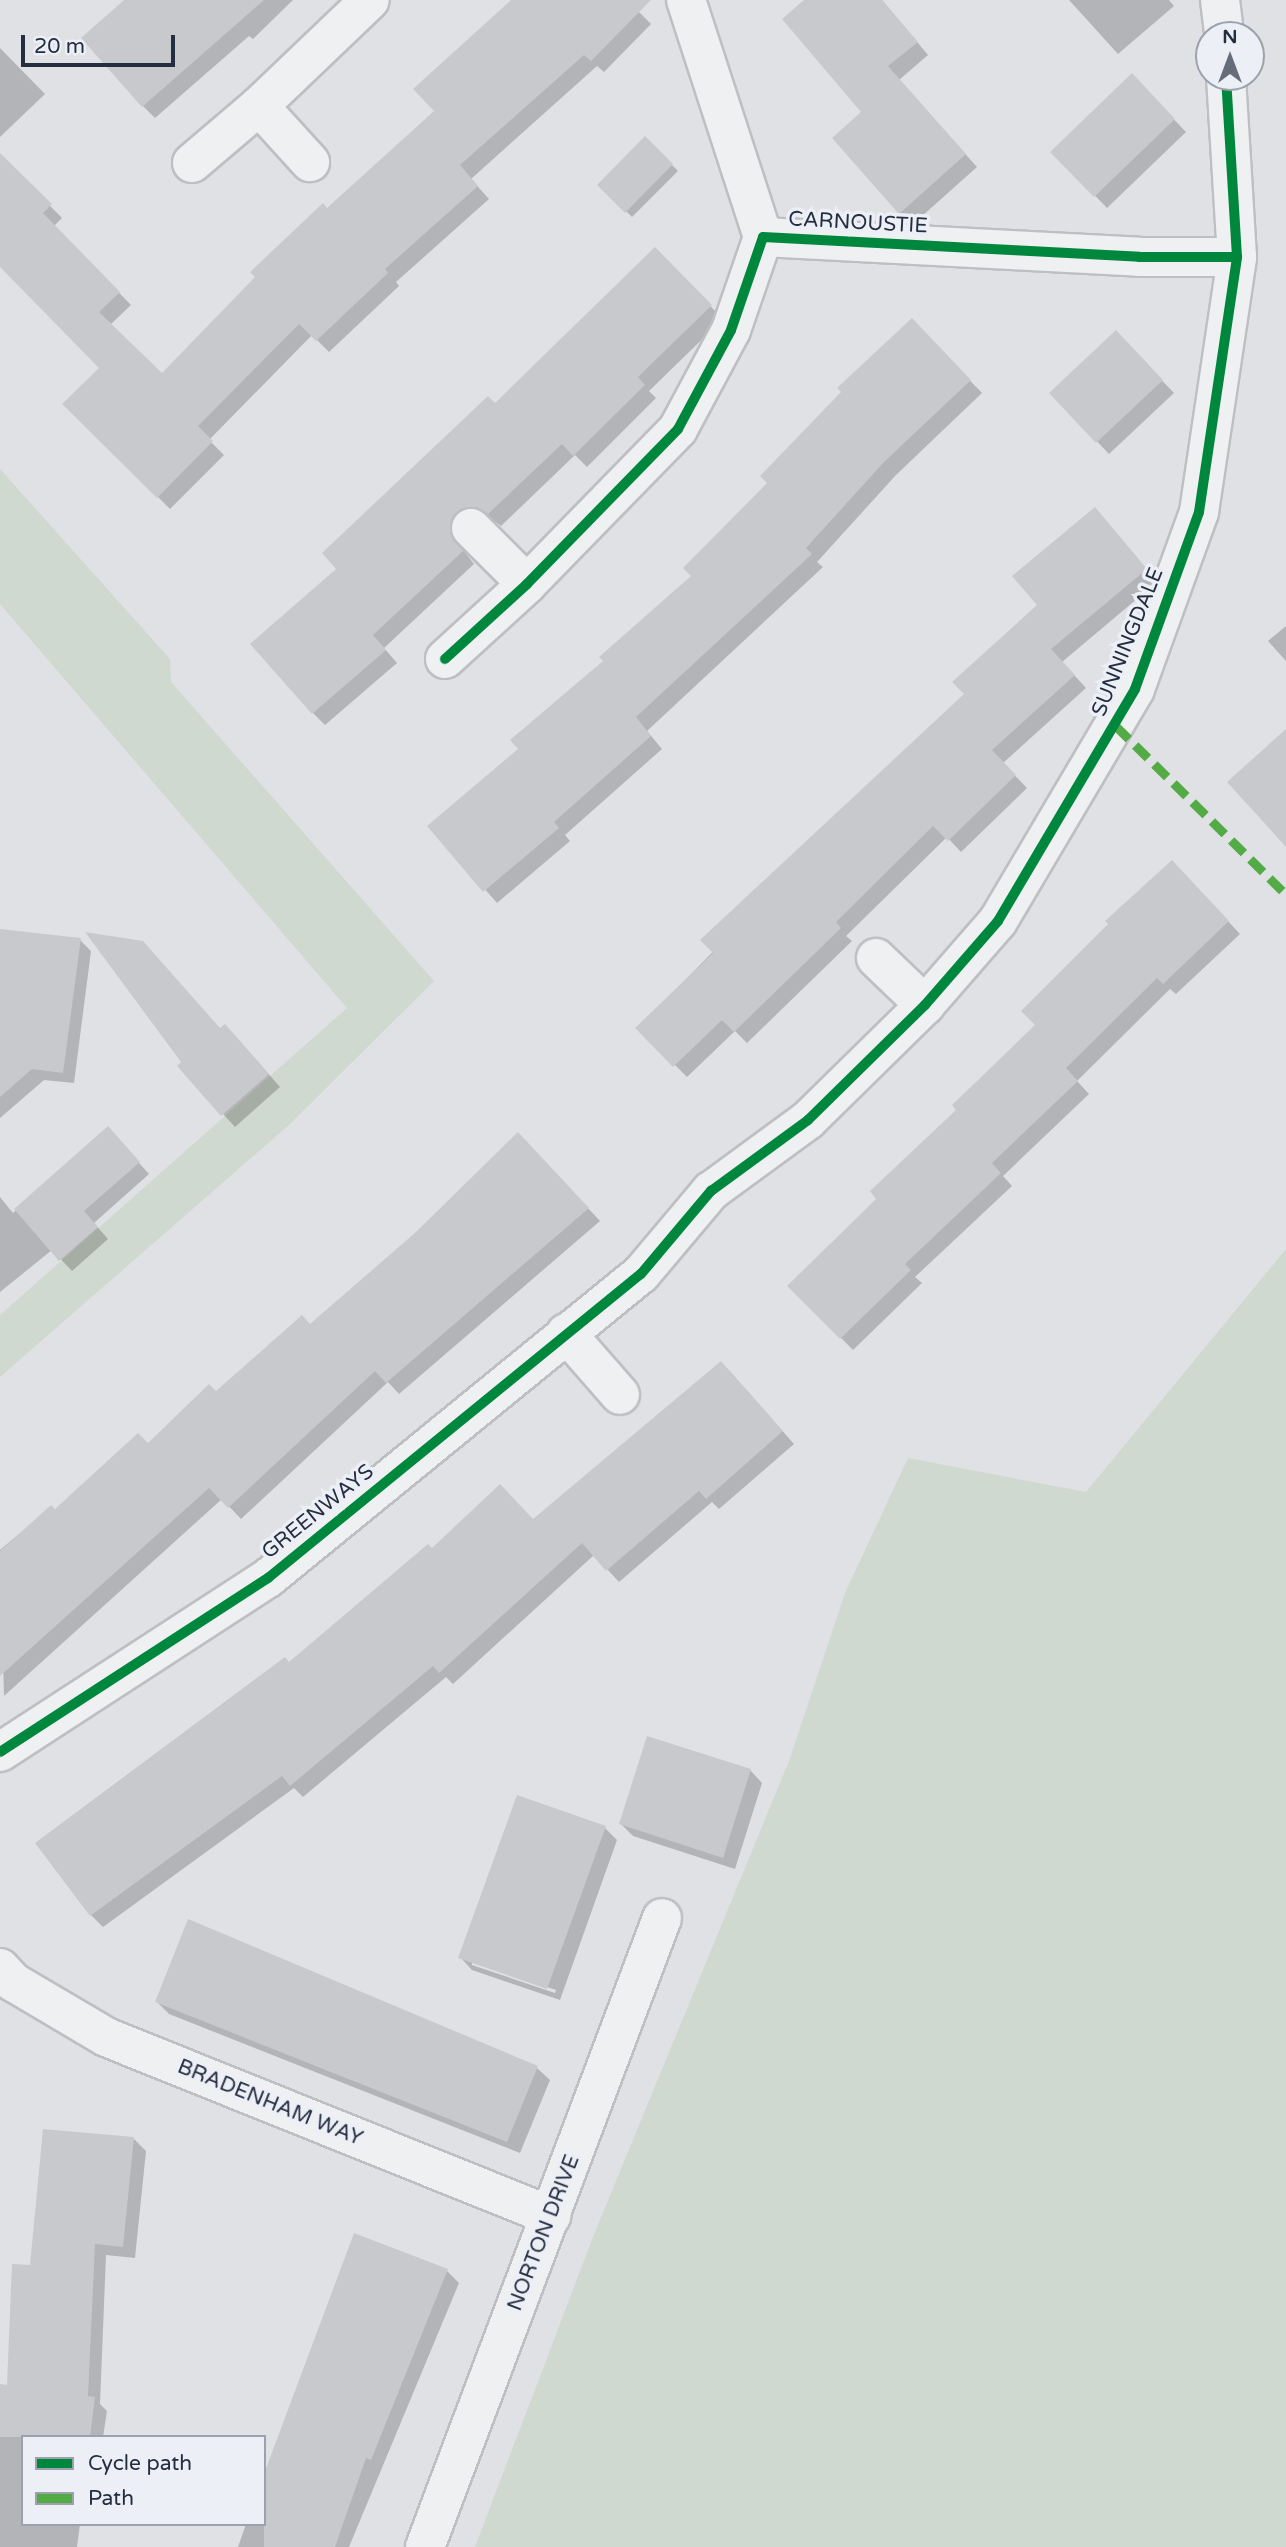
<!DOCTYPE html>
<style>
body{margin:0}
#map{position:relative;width:1286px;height:2547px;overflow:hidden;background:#e0e1e5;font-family:"Varela Round",sans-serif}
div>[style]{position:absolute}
.green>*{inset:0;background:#cfd9cf}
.shadow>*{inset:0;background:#0003}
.building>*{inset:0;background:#c8c9cd}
.roads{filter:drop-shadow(2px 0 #bebfc3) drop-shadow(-2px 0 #bebfc3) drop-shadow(0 2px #bebfc3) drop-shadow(0 -2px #bebfc3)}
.street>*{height:38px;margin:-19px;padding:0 19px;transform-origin:19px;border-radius:19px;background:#eff0f2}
.quiet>*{height:9px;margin-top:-4.5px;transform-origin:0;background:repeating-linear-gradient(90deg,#53ab46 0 18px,transparent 0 27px)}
.cycleway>*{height:10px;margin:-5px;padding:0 5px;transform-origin:5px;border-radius:5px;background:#00873e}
span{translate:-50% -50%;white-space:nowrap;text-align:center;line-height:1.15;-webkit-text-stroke:7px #eceff6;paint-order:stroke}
.street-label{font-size:21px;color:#252d40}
.legend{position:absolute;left:21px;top:2435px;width:245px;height:91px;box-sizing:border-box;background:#eceff6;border:2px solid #9ca1ad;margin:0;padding:9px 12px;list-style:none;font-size:21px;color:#252d40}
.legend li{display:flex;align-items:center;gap:14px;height:35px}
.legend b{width:35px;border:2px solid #9ca1ad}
.north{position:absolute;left:1195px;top:21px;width:70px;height:70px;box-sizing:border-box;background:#eceff6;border:2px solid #9ca1ad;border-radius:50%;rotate:0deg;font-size:19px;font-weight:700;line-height:28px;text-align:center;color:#252d40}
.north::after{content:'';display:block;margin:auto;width:24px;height:32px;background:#666c7a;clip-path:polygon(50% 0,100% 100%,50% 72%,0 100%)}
.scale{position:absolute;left:21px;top:35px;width:154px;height:32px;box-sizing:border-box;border:4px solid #252d40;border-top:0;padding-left:9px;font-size:21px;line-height:24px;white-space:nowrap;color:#252d40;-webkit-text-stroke:5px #eceff6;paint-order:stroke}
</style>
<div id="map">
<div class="green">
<div style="clip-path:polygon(0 469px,170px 659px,171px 682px,434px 981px,290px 1124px,0 1377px,0 1315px,347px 1008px,0 604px)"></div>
<div style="clip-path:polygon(1286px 1249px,1286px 2547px,475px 2547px,595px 2232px,789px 1761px,845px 1593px,908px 1458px,1086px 1492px)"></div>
</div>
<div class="shadow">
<div style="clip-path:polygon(127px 0,293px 0,253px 39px,249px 36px,155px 118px,143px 106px)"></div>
<div style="clip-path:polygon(514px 0,627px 0,651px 24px,604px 72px,597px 66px,471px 179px,489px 199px,396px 282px,399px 286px,329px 352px,312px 335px,209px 440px,224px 455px,170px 509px,65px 404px,102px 368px,0 260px,0 155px,62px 218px,54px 226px,131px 305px,110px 325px,162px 375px,327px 210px,437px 112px)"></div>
<div style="clip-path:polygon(807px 0,882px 0,928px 55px,899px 80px,977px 167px,912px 225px,900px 213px,864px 112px)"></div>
<div style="clip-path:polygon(1069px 0,1169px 0,1174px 6px,1118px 54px)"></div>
<div style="clip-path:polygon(0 48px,45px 94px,0 137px)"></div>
<div style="clip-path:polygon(1132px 76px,1186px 132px,1107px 208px,1053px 152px)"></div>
<div style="clip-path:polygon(645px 138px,678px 171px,632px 217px,599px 185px)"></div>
<div style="clip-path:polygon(655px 250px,723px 319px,649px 391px,656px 398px,587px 467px,575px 455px,501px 526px,490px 518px,468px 524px,461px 547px,474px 564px,384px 648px,397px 663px,325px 725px,313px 713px,339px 569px)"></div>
<div style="clip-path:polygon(912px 321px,982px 393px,896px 475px,817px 562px,823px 567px,647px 731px,662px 749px,565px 835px,570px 841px,497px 903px,429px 826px,520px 749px,693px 576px)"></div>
<div style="clip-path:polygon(1128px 345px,1174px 393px,1109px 454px,1051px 393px)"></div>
<div style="clip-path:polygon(1107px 522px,1157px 582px,1062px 662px,1086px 688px,1003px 763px,1027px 788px,961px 852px,947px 837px,846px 936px,852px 941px,747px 1043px,735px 1031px,687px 1077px,638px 1028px,966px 694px)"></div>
<div style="clip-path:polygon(1286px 626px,1286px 661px,1268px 641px)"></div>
<div style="clip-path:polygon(1184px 874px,1240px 934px,1176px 994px,1170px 989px,1077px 1081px,1089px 1094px,1003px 1176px,1012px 1186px,915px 1277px,922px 1283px,853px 1350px,790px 1286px,879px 1199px)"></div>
<div style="clip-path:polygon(0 931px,80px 940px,91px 951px,74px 1083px,44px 1080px,0 1118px)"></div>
<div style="clip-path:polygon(237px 1038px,280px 1087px,235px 1127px,179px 1066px)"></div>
<div style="clip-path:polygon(108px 1129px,149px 1174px,94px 1223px,108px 1239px,72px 1271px,52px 1250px,0 1292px,0 1197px,13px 1213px)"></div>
<div style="clip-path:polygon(530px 1146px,600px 1221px,399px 1394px,388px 1382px,241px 1519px,222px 1499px,4px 1696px,0 1550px,51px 1507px,55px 1511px,311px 1326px)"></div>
<div style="clip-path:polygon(733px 1375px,794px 1444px,719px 1509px,712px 1502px,619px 1582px,594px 1555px,453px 1684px,446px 1677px,303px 1797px,294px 1788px,103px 1927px,91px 1915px,290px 1664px,432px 1551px,534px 1521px)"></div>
<div style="clip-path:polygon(750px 1770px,762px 1783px,735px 1869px,633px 1836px,621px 1824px)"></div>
<div style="clip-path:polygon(evenodd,605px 1828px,617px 1840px,560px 2000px,472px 1970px,460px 1957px,605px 1828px,472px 1961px,556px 1990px,555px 1993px,472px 1965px,472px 1961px)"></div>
<div style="clip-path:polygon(189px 1921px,537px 2068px,550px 2080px,520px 2153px,169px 2014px,157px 2002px)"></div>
<div style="clip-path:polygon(134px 2139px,146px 2151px,135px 2258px,106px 2255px,100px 2404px,107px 2411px,103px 2437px,23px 2437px,23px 2524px,80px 2524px,77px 2547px,0 2547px,0 2386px,9px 2387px,32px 2267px)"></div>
<div style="clip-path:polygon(447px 2271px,459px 2283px,349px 2547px,238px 2547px,246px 2524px,264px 2524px)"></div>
</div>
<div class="building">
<div style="clip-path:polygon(124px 0,264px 0,142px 107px,81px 38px)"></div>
<div style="clip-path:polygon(511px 0,651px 0,591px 61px,584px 55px,460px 165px,478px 186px,385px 269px,388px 273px,316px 341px,299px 324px,198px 426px,213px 441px,157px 498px,62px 404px,99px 368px,0 267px,0 153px,52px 204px,43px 213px,120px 292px,99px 312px,162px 373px,255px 277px,250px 272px,323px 203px,327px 208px,434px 111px,413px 89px)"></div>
<div style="clip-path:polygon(804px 0,882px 0,918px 42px,888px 66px,966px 154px,899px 214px,832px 138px,861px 112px,782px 19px)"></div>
<div style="clip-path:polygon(1132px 73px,1175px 119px,1094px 197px,1050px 152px)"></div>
<div style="clip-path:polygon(645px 136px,673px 164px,625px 213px,597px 185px)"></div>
<div style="clip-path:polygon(655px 247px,712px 305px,638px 377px,645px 385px,573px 456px,562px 444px,488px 514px,476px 507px,455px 513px,450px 533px,463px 551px,373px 635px,386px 650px,312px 714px,250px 644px,336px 569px,322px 553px,488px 396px,495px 403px)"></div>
<div style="clip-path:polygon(912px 318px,971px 380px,884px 462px,806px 548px,812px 554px,636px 717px,651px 736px,554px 822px,559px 828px,483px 892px,427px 826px,518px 749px,510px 740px,603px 661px,599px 657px,691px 576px,683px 568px,767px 483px,760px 476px,841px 392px,837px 388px)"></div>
<div style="clip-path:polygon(1116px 330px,1163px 380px,1096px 443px,1049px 393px)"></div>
<div style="clip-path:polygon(1095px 507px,1147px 569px,1051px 649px,1075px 675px,992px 750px,1016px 775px,948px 841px,933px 826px,836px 922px,841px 928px,734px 1032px,722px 1020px,673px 1067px,635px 1028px,713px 953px,700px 940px,964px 694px,952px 682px,1037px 605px,1012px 576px)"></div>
<div style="clip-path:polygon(1286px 729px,1286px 847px,1227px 782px)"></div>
<div style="clip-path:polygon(1172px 860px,1229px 921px,1163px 984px,1157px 978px,1066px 1068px,1078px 1081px,992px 1163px,1001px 1173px,905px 1264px,911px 1270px,840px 1339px,787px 1286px,876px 1199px,870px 1191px,956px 1110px,952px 1105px,1035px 1025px,1021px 1011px,1108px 924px,1105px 921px)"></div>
<div style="clip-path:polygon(0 929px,81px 938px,63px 1073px,32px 1069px,0 1097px)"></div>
<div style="clip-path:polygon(85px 932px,143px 941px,220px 1028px,225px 1024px,269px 1074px,221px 1116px,177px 1066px,181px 1062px)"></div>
<div style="clip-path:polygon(108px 1126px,140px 1162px,84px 1211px,98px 1227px,59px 1261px,14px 1209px)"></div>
<div style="clip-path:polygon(518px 1132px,589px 1208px,386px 1383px,375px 1371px,228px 1508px,209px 1488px,0 1676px,0 1551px,51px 1505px,55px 1509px,138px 1433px,148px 1443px,209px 1384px,216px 1391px,302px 1315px,310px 1324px,416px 1232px)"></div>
<div style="clip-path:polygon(721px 1361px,783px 1431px,706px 1499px,699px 1491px,606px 1571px,582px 1543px,439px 1673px,433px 1666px,290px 1786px,282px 1776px,90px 1916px,35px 1843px,285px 1657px,289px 1662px,428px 1544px,432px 1548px,500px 1484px,533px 1519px)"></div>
<div style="clip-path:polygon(647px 1736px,751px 1769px,723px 1858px,619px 1824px)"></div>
<div style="clip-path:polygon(517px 1795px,606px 1826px,547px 1989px,458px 1958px)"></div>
<div style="clip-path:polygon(188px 1919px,538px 2066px,507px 2142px,155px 2002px)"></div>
<div style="clip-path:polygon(43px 2129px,134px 2137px,123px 2247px,95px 2244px,88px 2396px,95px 2397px,90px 2437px,0 2437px,0 2384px,7px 2385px,12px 2264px,30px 2265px)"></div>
<div style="clip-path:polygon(354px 2233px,448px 2269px,371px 2460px,366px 2458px,335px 2547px,264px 2547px,264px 2474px)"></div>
</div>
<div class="roads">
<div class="street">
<div style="left:686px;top:0;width:249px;rotate:72deg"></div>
<div style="left:1220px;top:0;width:35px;rotate:83deg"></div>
<div style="left:259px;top:106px;width:76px;rotate:47.7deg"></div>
<div style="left:192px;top:163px;width:88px;rotate:-40.4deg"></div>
<div style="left:259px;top:106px;width:153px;rotate:-43.7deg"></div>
<div style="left:471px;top:528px;width:79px;rotate:45deg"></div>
<div style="left:445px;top:659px;width:111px;rotate:-42.4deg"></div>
<div style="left:527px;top:584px;width:216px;rotate:-45.7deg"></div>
<div style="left:678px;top:429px;width:112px;rotate:-61.8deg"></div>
<div style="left:731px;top:330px;width:98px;rotate:-71deg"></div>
<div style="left:763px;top:237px;width:377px;rotate:3deg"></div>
<div style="left:1139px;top:257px;width:98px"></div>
<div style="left:876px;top:958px;width:68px;rotate:43.8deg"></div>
<div style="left:566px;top:1333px;width:82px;rotate:48.9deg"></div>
<div style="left:0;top:1752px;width:320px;rotate:-33deg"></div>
<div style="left:268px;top:1578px;width:481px;rotate:-39.2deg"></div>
<div style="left:641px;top:1274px;width:109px;rotate:-49.9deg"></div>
<div style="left:711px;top:1191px;width:120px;rotate:-36.2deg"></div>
<div style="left:808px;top:1120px;width:164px;rotate:-44.5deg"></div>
<div style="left:925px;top:1005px;width:111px;rotate:-49deg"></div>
<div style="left:998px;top:921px;width:269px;rotate:-59.4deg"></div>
<div style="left:1135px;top:689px;width:188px;rotate:-70.1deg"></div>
<div style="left:1199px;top:512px;width:258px;rotate:-81.5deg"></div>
<div style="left:1237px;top:257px;width:180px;rotate:-93.5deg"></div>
<div style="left:0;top:1968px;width:19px;rotate:47deg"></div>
<div style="left:13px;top:1982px;width:108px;rotate:30.6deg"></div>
<div style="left:106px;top:2037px;width:480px;rotate:21.9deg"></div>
<div style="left:425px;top:2547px;width:672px;rotate:-69.35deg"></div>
</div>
</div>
<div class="quiet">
<div style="left:1116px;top:726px;width:239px;rotate:44.7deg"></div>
</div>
<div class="cycleway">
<div style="left:445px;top:659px;width:111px;rotate:-42.4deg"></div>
<div style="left:527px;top:584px;width:216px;rotate:-45.7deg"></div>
<div style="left:678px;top:429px;width:112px;rotate:-61.8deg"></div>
<div style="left:731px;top:330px;width:98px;rotate:-71deg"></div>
<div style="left:763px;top:237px;width:377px;rotate:3deg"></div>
<div style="left:1139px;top:257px;width:98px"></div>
<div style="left:0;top:1752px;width:320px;rotate:-33deg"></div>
<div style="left:268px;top:1578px;width:481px;rotate:-39.2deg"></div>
<div style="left:641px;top:1274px;width:109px;rotate:-49.9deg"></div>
<div style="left:711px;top:1191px;width:120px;rotate:-36.2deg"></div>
<div style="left:808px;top:1120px;width:164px;rotate:-44.5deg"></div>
<div style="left:925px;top:1005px;width:111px;rotate:-49deg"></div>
<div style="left:998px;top:921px;width:269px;rotate:-59.4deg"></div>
<div style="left:1135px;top:689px;width:188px;rotate:-70.1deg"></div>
<div style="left:1199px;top:512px;width:258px;rotate:-81.5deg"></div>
<div style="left:1237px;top:257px;width:180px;rotate:-93.5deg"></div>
</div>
<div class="street-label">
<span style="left:858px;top:223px;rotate:3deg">CARNOUSTIE</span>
<span style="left:1128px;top:642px;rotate:-68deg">SUNNINGDALE</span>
<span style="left:318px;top:1512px;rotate:-39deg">GREENWAYS</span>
<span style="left:270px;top:2103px;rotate:22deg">BRADENHAM WAY</span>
<span style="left:544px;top:2233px;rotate:-69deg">NORTON DRIVE</span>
</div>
<ul class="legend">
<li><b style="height:9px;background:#00873e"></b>Cycle path</li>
<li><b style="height:9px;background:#53ab46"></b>Path</li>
</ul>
<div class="north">N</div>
<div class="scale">20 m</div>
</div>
